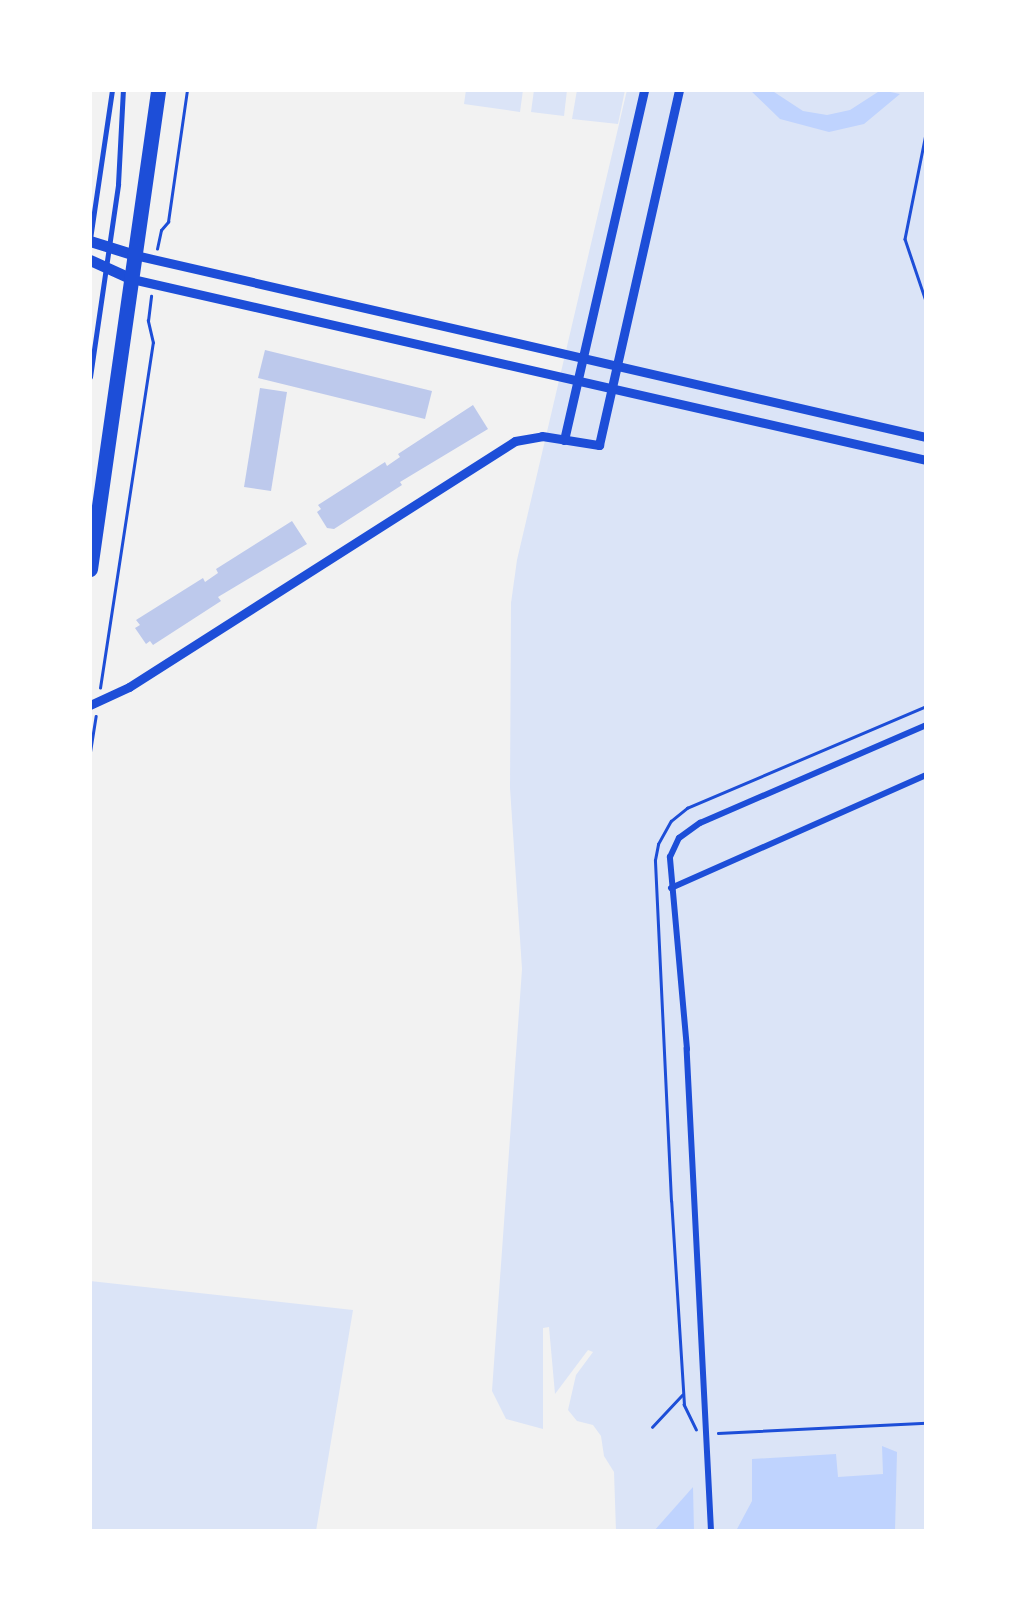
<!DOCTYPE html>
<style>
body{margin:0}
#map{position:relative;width:1016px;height:1621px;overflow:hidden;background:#f2f2f2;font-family:"Source Sans 3",sans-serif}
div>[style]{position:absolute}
.green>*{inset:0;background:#dbe4f7}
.water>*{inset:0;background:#bfd3fe}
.building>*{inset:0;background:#bdc9ec}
.path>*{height:2.5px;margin:-1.25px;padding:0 1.25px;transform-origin:1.25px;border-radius:1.25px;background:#1d4ed8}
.service>*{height:5px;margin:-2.5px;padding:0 2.5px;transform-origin:2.5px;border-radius:2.5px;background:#1d4ed8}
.pedestrian>*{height:6px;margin:-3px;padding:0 3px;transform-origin:3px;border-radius:3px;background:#1d4ed8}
.minor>*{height:9px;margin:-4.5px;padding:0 4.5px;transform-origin:4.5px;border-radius:4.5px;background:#1d4ed8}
.tertiary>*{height:11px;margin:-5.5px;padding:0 5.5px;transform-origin:5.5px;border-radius:5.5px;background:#1d4ed8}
.primary>*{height:15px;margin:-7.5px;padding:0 7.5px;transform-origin:7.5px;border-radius:7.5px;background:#1d4ed8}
span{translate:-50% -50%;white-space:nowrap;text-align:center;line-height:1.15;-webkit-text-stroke:8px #fff;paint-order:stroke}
.frame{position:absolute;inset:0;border:92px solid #fff;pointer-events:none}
</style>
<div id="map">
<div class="green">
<div style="clip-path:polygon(466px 90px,523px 90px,520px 112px,464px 104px)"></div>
<div style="clip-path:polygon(534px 90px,567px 90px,564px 116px,531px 112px)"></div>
<div style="clip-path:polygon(577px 90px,625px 90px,618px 124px,572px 119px)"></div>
<div style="clip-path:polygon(627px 90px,926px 90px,926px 1531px,616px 1531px,614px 1472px,604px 1456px,601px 1436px,593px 1425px,577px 1421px,568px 1410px,576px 1375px,593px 1352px,588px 1350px,555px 1394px,549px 1327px,543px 1328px,543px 1429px,506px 1419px,492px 1391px,522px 969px,510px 788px,511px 603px,517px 560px)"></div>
<div style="clip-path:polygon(90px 1281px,353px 1310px,316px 1531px,90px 1531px)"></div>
</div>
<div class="water">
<div style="clip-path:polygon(750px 90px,771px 90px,803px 111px,827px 115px,850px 110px,881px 90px,900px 94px,864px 124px,829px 132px,780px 119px)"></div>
<div style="clip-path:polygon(882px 1446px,897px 1452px,895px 1531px,736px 1531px,752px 1501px,752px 1459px,836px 1454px,838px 1477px,883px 1474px)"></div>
<div style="clip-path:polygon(693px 1487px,694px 1531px,654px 1531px)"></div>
</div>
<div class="building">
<div style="clip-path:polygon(265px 350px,432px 391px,425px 419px,258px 378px)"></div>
<div style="clip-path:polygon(260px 388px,287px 392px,271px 491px,244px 487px)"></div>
<div style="clip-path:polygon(473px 405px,488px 429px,400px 482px,402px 485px,334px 529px,327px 528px,317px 512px,321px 509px,318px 505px,385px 462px,387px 466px,400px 457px,398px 454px)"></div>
<div style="clip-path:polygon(292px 521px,307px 544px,218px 597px,221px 601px,153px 645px,150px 641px,146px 644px,135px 628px,140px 625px,136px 620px,203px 578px,205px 582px,218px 573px,216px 569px)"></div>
</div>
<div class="path">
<div style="left:926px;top:134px;width:107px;rotate:101.3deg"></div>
<div style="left:905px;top:239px;width:65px;rotate:71.3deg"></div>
<div style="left:157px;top:249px;width:19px;rotate:-78deg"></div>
<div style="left:161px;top:230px;width:11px;rotate:-49deg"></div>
<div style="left:168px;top:222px;width:133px;rotate:-81.8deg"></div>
<div style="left:100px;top:688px;width:349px;rotate:-81.3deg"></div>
<div style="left:153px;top:343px;width:23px;rotate:-103deg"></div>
<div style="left:148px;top:321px;width:25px;rotate:-83deg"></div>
<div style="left:90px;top:752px;width:36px;rotate:-81deg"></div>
<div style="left:652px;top:1427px;width:44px;rotate:-46.8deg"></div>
<div style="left:696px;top:1430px;width:28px;rotate:-116deg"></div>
<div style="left:684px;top:1405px;width:204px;rotate:-93.6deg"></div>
<div style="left:671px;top:1201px;width:341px;rotate:-92.7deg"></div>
<div style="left:655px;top:860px;width:16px;rotate:-79deg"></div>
<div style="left:658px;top:844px;width:26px;rotate:-61deg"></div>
<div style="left:671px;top:821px;width:21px;rotate:-39deg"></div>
<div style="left:687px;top:808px;width:260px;rotate:-23.1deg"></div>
<div style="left:718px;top:1433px;width:208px;rotate:-2.8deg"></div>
</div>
<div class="service">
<div style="left:90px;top:239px;width:151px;rotate:-81.6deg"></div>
<div style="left:90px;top:377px;width:195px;rotate:-81.7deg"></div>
<div style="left:118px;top:184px;width:94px;rotate:-87deg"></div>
</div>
<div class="pedestrian">
<div style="left:671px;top:888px;width:279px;rotate:-23.9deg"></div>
<div style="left:711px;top:1531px;width:483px;rotate:-92.9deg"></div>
<div style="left:687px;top:1049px;width:193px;rotate:-95.1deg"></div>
<div style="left:670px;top:857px;width:21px;rotate:-65deg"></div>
<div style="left:679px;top:838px;width:26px;rotate:-36deg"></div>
<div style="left:700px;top:823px;width:246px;rotate:-23.4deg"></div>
</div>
<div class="minor">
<div style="left:135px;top:255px;width:812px;rotate:12.96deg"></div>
<div style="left:132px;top:279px;width:814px;rotate:12.84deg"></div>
<div style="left:564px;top:440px;width:359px;rotate:-77.1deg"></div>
<div style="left:90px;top:705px;width:43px;rotate:-24.8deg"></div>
<div style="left:129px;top:687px;width:458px;rotate:-32.5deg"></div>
<div style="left:515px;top:441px;width:27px;rotate:-10deg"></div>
<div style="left:542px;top:436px;width:58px;rotate:9deg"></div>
<div style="left:599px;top:445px;width:364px;rotate:-77.3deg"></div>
</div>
<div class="tertiary">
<div style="left:90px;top:241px;width:47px;rotate:17.3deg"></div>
<div style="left:90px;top:260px;width:46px;rotate:24.3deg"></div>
</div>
<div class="primary">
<div style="left:90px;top:569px;width:484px;rotate:-81.9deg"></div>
</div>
<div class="frame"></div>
</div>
